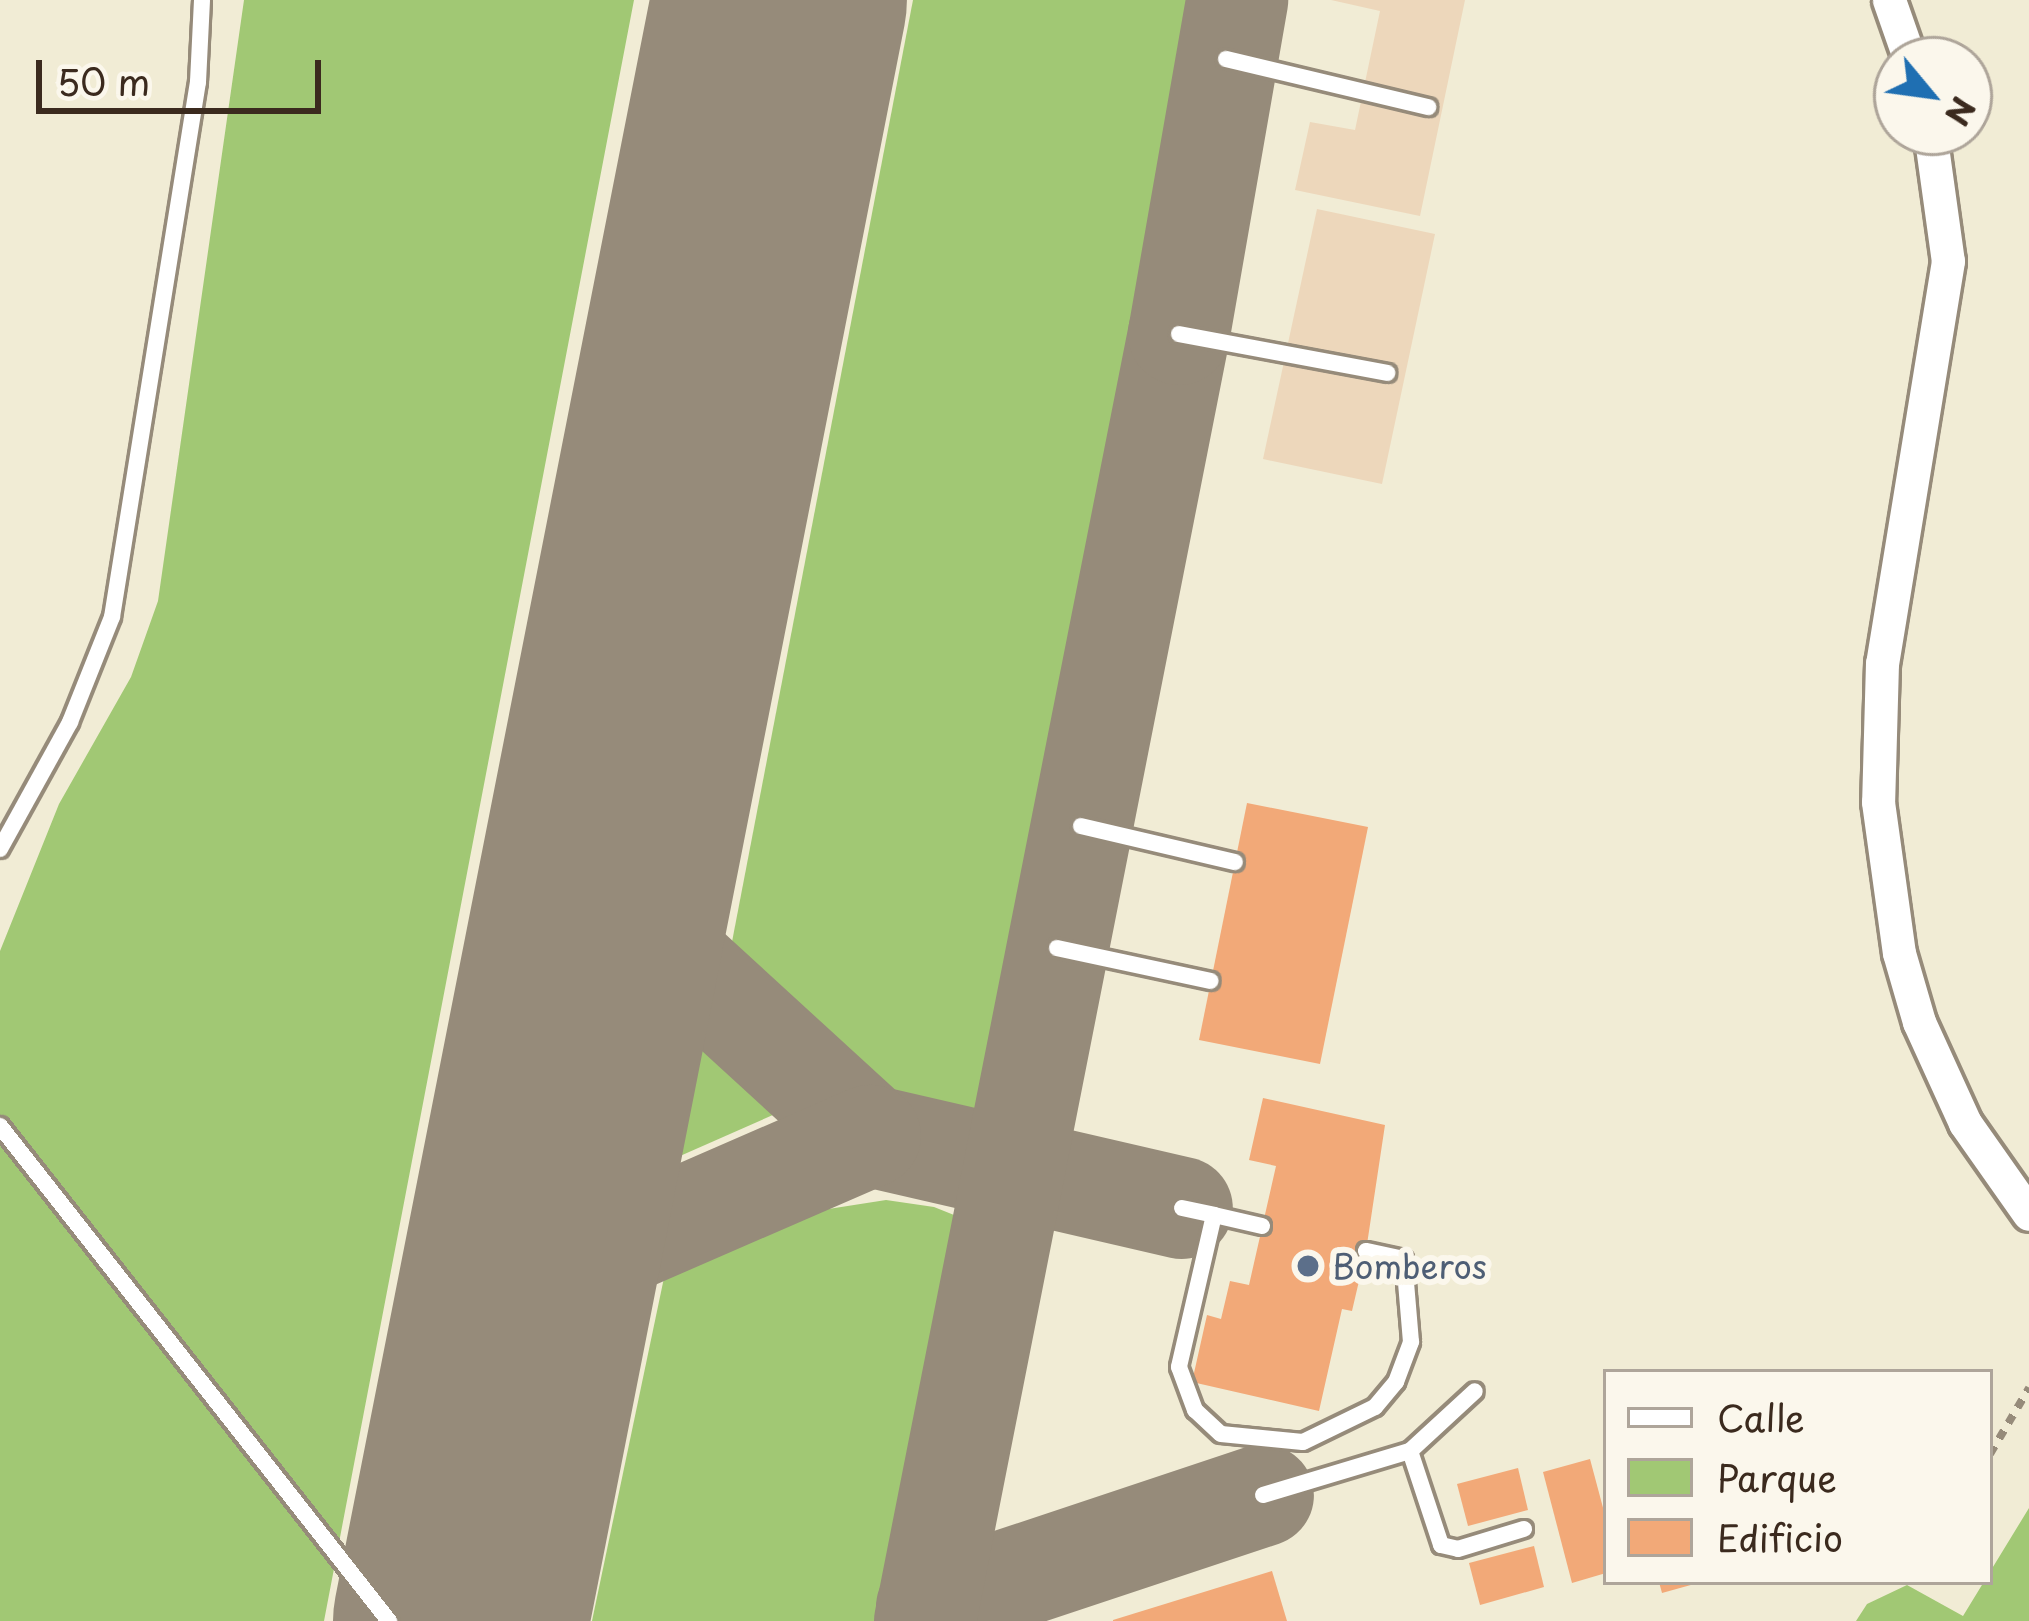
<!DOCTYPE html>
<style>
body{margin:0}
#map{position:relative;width:2029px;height:1621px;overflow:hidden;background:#f1ecd5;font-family:"Playpen Sans",sans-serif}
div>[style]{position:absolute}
.built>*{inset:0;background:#edd7bb}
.green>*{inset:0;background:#a1c874}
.taxiway>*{height:102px;margin:-51px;padding:0 51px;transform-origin:51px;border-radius:51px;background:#968b7a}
.runway>*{height:255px;margin:-127.5px;padding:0 127.5px;transform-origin:127.5px;border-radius:127.5px;background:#968b7a}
.building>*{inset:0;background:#f2a978}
.path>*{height:8px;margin-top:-4px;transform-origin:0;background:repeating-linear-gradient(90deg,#968b7a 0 9px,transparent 0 18px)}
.roads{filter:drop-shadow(3px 0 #968b7a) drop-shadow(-3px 0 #968b7a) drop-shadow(0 3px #968b7a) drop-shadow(0 -3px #968b7a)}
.lane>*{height:16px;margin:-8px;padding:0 8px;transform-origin:8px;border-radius:8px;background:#fff}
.street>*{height:33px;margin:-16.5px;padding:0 16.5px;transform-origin:16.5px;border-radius:16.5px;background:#fff}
.dots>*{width:33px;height:33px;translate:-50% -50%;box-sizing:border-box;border:6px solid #fbf7ec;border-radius:50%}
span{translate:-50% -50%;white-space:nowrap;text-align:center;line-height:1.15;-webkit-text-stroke:12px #fbf7ec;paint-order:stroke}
.service-label{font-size:33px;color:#4e5e75}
.left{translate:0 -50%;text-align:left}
.legend{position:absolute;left:1603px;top:1369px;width:390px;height:216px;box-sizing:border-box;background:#fbf7ec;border:3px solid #aea59a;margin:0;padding:15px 21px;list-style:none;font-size:36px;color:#3b2a1e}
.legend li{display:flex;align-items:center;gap:24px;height:60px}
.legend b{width:60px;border:3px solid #aea59a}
.north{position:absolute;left:1873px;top:36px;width:120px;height:120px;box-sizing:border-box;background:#fbf7ec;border:3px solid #aea59a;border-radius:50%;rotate:119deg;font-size:33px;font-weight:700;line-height:48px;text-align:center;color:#3b2a1e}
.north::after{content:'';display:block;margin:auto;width:42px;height:54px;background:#1f6fb2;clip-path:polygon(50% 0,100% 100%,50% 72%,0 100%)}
.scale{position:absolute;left:36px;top:60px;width:285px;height:54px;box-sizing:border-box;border:6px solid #3b2a1e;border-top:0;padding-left:15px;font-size:36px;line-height:42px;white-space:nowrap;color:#3b2a1e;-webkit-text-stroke:9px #fbf7ec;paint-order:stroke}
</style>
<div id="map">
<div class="built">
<div style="clip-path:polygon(1331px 0,1465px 0,1420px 216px,1295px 190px,1310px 122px,1355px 130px,1380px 11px)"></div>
<div style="clip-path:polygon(1317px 209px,1435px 234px,1382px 484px,1263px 459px)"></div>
</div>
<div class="green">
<div style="clip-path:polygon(244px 0,634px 0,324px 1621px,0 1621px,0 951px,59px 804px,131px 677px,158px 601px)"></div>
<div style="clip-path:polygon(913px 0,1217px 0,1002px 1103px,988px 1115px,915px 1104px,859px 1081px,807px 1046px,766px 1003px,731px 947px)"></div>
<div style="clip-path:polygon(706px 1031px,791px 1107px,680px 1156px)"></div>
<div style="clip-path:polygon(886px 1200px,934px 1207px,964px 1219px,971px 1235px,899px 1621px,592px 1621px,665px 1273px,790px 1215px)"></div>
<div style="clip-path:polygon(2029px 1508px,2029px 1621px,1856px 1621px,1867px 1604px,1907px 1585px,1963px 1616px)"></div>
</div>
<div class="taxiway">
<div style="left:605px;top:893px;width:360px;rotate:42.5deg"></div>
<div style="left:870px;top:1136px;width:320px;rotate:13deg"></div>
<div style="left:527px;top:1285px;width:374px;rotate:-23.5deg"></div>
<div style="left:927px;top:1607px;width:354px;rotate:-18.4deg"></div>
<div style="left:925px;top:1621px;width:1312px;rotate:-78.84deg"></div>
<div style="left:1179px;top:334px;width:339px;rotate:-80.1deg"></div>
</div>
<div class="runway">
<div style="left:460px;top:1621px;width:1652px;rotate:-78.87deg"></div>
</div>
<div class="building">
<div style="clip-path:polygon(1247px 803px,1368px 827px,1320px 1064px,1199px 1040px)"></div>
<div style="clip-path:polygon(1263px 1098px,1385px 1125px,1366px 1251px,1352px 1311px,1342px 1309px,1319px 1411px,1192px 1382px,1207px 1315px,1221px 1319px,1230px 1281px,1249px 1285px,1276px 1166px,1249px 1160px)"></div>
<div style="clip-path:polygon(1590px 1459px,1606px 1519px,1606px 1573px,1572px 1583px,1543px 1472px)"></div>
<div style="clip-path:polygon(1518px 1468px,1528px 1510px,1468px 1526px,1457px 1484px)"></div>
<div style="clip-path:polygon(1534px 1546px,1544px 1587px,1480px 1605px,1469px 1563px)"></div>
<div style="clip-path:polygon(1272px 1571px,1287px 1621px,1113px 1621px,1113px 1620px)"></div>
<div style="clip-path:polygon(1659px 1582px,1698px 1582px,1698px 1583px,1662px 1593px)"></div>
</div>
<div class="path">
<div style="left:1990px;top:1454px;width:77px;rotate:-59.4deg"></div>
</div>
<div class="roads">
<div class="lane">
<div style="left:1226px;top:59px;width:208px;rotate:13.4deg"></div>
<div style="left:1179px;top:334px;width:212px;rotate:10.6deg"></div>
<div style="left:1081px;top:826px;width:158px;rotate:13.2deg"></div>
<div style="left:0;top:849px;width:145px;rotate:-61.1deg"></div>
<div style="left:70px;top:722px;width:113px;rotate:-68.2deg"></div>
<div style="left:112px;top:617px;width:542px;rotate:-80.87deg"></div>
<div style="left:198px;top:82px;width:82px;rotate:-87.2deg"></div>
<div style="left:1057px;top:948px;width:157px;rotate:12.1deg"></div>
<div style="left:0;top:1126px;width:630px;rotate:51.84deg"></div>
<div style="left:1182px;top:1208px;width:33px;rotate:12deg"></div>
<div style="left:1262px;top:1226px;width:49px;rotate:-167.1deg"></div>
<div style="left:1214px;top:1215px;width:156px;rotate:103deg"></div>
<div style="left:1179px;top:1367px;width:46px;rotate:69.6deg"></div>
<div style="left:1195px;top:1410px;width:35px;rotate:43deg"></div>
<div style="left:1221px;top:1434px;width:82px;rotate:5.6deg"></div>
<div style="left:1303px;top:1442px;width:80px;rotate:-25.9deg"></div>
<div style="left:1375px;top:1407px;width:33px;rotate:-50deg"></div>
<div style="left:1396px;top:1382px;width:43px;rotate:-69.4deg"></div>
<div style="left:1411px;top:1342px;width:83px;rotate:-94.8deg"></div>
<div style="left:1404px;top:1259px;width:39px;rotate:-168deg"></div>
<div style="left:1410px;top:1451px;width:99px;rotate:71.7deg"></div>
<div style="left:1441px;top:1545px;width:17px;rotate:13deg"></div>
<div style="left:1458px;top:1549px;width:69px;rotate:-16.9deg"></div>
<div style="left:1263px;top:1495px;width:153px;rotate:-16.7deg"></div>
<div style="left:1410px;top:1451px;width:88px;rotate:-42.7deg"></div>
</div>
<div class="street">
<div style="left:1889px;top:0;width:64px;rotate:70.7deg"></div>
<div style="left:1930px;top:132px;width:130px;rotate:82.1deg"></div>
<div style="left:1948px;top:261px;width:407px;rotate:99.3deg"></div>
<div style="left:1882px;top:663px;width:139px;rotate:91.6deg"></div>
<div style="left:1878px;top:802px;width:152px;rotate:82.1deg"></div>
<div style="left:1899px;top:953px;width:72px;rotate:73.8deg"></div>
<div style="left:1919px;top:1022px;width:111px;rotate:65.5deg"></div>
<div style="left:1965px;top:1123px;width:111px;rotate:54.9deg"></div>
</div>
</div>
<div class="dots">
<div style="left:1308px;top:1266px;background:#5c6f8a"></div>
</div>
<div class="service-label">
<span class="left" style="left:1332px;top:1266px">Bomberos</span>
</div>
<ul class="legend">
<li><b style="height:15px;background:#fff"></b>Calle</li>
<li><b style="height:33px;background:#a1c874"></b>Parque</li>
<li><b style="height:33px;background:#f2a978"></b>Edificio</li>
</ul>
<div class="north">N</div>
<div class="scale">50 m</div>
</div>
